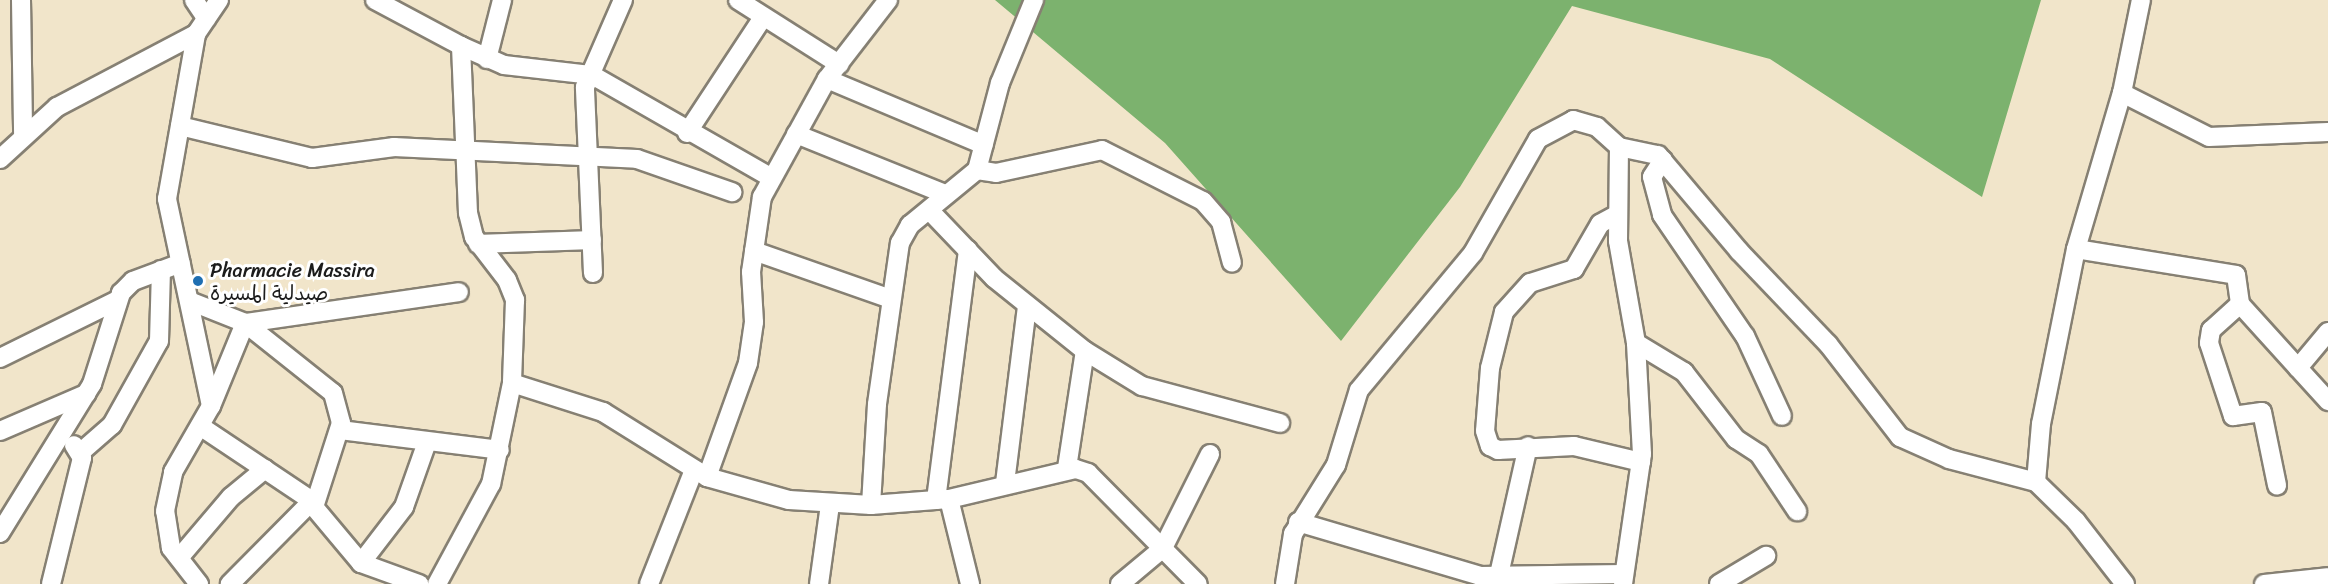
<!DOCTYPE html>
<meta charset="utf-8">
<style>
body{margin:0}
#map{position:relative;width:2328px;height:584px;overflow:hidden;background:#f1e5ca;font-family:Sriracha,"Playpen Sans Arabic",sans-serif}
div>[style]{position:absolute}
.forest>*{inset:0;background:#7cb26e}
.roads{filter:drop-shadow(2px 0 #868073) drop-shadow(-2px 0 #868073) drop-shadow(0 2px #868073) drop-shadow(0 -2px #868073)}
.street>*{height:18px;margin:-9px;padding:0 9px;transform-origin:9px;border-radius:9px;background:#fff}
.dots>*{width:16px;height:16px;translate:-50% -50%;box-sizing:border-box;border:3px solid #fff;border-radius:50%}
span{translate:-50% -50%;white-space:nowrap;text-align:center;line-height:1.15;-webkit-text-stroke:6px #fff;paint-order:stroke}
.poi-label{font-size:20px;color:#1c1c1c}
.left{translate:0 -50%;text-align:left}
</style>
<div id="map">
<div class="forest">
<div style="clip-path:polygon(995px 0,2041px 0,1982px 197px,1770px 59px,1572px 6px,1460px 187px,1341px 341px,1165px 143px)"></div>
</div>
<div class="roads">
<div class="street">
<div style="left:21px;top:0;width:134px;rotate:89.1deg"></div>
<div style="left:194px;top:0;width:22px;rotate:56deg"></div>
<div style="left:375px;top:0;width:98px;rotate:28.1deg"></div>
<div style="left:461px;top:46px;width:167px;rotate:87.6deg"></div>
<div style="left:468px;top:213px;width:25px;rotate:76deg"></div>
<div style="left:474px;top:237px;width:54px;rotate:52.5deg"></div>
<div style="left:507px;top:280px;width:22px;rotate:68deg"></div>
<div style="left:515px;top:300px;width:83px;rotate:92.1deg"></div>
<div style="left:512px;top:383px;width:103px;rotate:101.7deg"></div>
<div style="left:491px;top:484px;width:114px;rotate:118.4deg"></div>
<div style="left:738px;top:0;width:120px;rotate:32.4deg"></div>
<div style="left:461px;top:46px;width:47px;rotate:23.8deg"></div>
<div style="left:504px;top:65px;width:89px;rotate:6.5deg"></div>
<div style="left:592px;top:75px;width:205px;rotate:29.8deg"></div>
<div style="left:487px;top:59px;width:61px;rotate:-75.7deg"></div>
<div style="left:827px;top:79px;width:170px;rotate:22.8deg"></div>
<div style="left:2122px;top:93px;width:97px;rotate:26.8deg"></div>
<div style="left:2209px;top:137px;width:119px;rotate:-2.4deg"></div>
<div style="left:180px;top:126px;width:136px;rotate:13.6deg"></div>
<div style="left:312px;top:158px;width:83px;rotate:-7.6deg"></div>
<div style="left:394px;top:147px;width:243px;rotate:2.8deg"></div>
<div style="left:637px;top:159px;width:101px;rotate:19.2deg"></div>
<div style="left:687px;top:133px;width:136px;rotate:-56.7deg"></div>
<div style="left:796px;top:134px;width:161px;rotate:21.9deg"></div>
<div style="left:0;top:159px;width:77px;rotate:-42.4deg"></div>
<div style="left:57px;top:107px;width:157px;rotate:-27.7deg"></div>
<div style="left:1663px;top:160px;width:20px;rotate:123deg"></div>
<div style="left:1652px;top:177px;width:39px;rotate:75deg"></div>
<div style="left:1662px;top:215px;width:147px;rotate:55.6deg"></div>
<div style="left:1745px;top:336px;width:88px;rotate:65.2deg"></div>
<div style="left:977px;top:170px;width:19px;rotate:9deg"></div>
<div style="left:996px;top:173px;width:108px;rotate:-12.2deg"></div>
<div style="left:1102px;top:150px;width:113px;rotate:26.8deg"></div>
<div style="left:1203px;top:201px;width:28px;rotate:49deg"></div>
<div style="left:1221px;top:222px;width:42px;rotate:75deg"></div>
<div style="left:931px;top:212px;width:91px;rotate:46.3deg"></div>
<div style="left:994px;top:278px;width:117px;rotate:38.7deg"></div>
<div style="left:1085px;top:351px;width:67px;rotate:31.6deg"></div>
<div style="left:1142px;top:386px;width:143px;rotate:15deg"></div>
<div style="left:1616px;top:215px;width:18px;rotate:151deg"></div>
<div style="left:1600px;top:224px;width:52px;rotate:120deg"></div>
<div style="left:1574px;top:269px;width:46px;rotate:162.3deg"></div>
<div style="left:1530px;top:283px;width:39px;rotate:132deg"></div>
<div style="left:1504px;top:312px;width:58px;rotate:104deg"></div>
<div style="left:1490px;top:368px;width:63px;rotate:94.5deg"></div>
<div style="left:1485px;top:431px;width:16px;rotate:72deg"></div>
<div style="left:1490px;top:446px;width:9px;rotate:27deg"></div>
<div style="left:1498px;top:450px;width:76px;rotate:-3deg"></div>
<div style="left:1574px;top:446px;width:69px;rotate:13.4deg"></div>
<div style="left:478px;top:244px;width:114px;rotate:-2deg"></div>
<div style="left:2076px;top:249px;width:162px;rotate:9.2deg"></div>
<div style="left:2236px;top:275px;width:29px;rotate:82deg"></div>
<div style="left:2240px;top:304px;width:86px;rotate:47.8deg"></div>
<div style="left:754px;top:251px;width:145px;rotate:19.3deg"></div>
<div style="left:593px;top:273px;width:186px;rotate:-92.5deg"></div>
<div style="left:585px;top:87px;width:95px;rotate:-66.4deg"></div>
<div style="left:192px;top:302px;width:57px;rotate:21.6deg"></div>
<div style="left:245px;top:323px;width:112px;rotate:38.5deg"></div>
<div style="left:333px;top:393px;width:31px;rotate:75deg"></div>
<div style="left:341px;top:423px;width:88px;rotate:107.8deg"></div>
<div style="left:314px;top:507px;width:73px;rotate:50deg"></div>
<div style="left:361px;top:563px;width:62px;rotate:19.9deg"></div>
<div style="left:2240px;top:304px;width:39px;rotate:138deg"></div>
<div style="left:2211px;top:330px;width:13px;rotate:99deg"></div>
<div style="left:2209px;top:343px;width:77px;rotate:71.8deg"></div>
<div style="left:2233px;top:416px;width:29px;rotate:-8deg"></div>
<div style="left:2262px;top:412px;width:75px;rotate:78.4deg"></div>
<div style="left:2328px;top:332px;width:47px;rotate:129.8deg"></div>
<div style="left:2298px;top:368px;width:45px;rotate:47.7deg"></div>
<div style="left:1636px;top:343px;width:56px;rotate:31.1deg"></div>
<div style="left:1684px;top:372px;width:85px;rotate:52.2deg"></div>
<div style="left:1736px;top:439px;width:27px;rotate:33deg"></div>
<div style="left:1759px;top:454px;width:69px;rotate:56.3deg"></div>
<div style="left:0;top:358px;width:131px;rotate:-26.2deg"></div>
<div style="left:512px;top:383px;width:96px;rotate:17.7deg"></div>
<div style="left:603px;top:412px;width:123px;rotate:32deg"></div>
<div style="left:707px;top:477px;width:85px;rotate:15.7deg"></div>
<div style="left:789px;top:500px;width:82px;rotate:3.5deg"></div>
<div style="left:871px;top:505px;width:78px;rotate:-4.4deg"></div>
<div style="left:949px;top:499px;width:130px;rotate:-13.3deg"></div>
<div style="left:1076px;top:469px;width:13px;rotate:18deg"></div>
<div style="left:1088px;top:473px;width:156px;rotate:45.3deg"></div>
<div style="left:211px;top:406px;width:90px;rotate:-67.7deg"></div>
<div style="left:245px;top:323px;width:216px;rotate:-8.2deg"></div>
<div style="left:200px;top:426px;width:135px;rotate:33.8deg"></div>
<div style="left:312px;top:501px;width:117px;rotate:134.7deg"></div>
<div style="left:340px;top:430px;width:161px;rotate:7.1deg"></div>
<div style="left:0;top:431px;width:94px;rotate:-23.3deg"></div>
<div style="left:81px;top:452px;width:41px;rotate:-41.1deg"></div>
<div style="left:112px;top:425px;width:96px;rotate:-60.8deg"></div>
<div style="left:159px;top:341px;width:71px;rotate:-88.4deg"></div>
<div style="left:1067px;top:468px;width:118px;rotate:-81.3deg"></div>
<div style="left:707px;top:477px;width:121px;rotate:-70.2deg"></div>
<div style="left:748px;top:363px;width:41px;rotate:-81.7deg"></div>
<div style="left:754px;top:322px;width:50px;rotate:-93.4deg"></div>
<div style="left:751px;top:272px;width:76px;rotate:-81.7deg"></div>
<div style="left:762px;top:197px;width:135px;rotate:-61.2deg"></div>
<div style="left:827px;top:79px;width:100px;rotate:-52.3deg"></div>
<div style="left:1005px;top:483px;width:177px;rotate:-82.9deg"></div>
<div style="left:949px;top:499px;width:88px;rotate:76.1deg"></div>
<div style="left:936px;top:500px;width:252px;rotate:-82.7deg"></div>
<div style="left:871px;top:505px;width:101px;rotate:-86.6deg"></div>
<div style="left:877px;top:404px;width:163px;rotate:-81.9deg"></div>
<div style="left:900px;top:243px;width:21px;rotate:-61deg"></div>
<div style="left:910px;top:225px;width:87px;rotate:-39.4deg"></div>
<div style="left:977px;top:170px;width:90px;rotate:-75.2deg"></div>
<div style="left:1000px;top:83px;width:90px;rotate:-67.7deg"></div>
<div style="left:1298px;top:522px;width:190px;rotate:16.5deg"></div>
<div style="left:1480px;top:576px;width:144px;rotate:-0.8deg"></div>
<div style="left:0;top:533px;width:175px;rotate:-58.3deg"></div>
<div style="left:92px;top:384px;width:96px;rotate:-72.3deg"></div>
<div style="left:121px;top:293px;width:17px;rotate:-45deg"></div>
<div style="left:133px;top:281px;width:51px;rotate:-20.6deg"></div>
<div style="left:179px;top:558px;width:80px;rotate:-49.6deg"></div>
<div style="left:231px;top:497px;width:44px;rotate:-39.5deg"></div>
<div style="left:361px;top:563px;width:71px;rotate:-52.5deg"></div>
<div style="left:404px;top:507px;width:69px;rotate:-70.5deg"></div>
<div style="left:1498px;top:579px;width:136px;rotate:-77.3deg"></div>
<div style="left:51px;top:584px;width:130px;rotate:-76.2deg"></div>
<div style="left:82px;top:458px;width:15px;rotate:-122deg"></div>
<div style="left:199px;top:584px;width:46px;rotate:-127.9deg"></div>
<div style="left:171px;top:548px;width:37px;rotate:-99deg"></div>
<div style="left:165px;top:511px;width:40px;rotate:-78deg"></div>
<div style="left:173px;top:472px;width:76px;rotate:-60.1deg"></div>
<div style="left:211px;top:406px;width:212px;rotate:-102deg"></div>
<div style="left:167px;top:199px;width:168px;rotate:-80deg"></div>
<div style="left:196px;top:34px;width:41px;rotate:-55.9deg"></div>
<div style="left:649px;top:584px;width:123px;rotate:-68.5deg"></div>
<div style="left:819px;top:584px;width:80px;rotate:-82.1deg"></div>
<div style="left:1120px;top:584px;width:56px;rotate:-39.9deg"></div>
<div style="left:1163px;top:548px;width:105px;rotate:-63.4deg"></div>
<div style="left:1285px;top:584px;width:51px;rotate:-80.9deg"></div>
<div style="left:1293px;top:534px;width:81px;rotate:-58.1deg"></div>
<div style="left:1336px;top:465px;width:78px;rotate:-73deg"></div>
<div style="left:1359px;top:390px;width:178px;rotate:-50.2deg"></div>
<div style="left:1473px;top:253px;width:131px;rotate:-60.3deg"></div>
<div style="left:1538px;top:139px;width:40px;rotate:-28deg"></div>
<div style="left:1573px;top:120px;width:25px;rotate:16deg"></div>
<div style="left:1597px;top:127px;width:30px;rotate:42deg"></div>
<div style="left:1623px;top:584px;width:131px;rotate:-81.7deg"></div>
<div style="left:1642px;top:454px;width:111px;rotate:-93.1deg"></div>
<div style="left:1636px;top:343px;width:104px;rotate:-100deg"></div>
<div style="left:1618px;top:241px;width:94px;rotate:-89.4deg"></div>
<div style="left:1619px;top:147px;width:40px;rotate:12deg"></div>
<div style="left:1658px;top:155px;width:126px;rotate:49.8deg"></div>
<div style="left:1739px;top:251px;width:129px;rotate:46.3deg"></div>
<div style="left:1828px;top:344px;width:118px;rotate:52.3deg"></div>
<div style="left:1900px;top:437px;width:54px;rotate:24.2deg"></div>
<div style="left:1949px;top:459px;width:90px;rotate:14.8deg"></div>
<div style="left:1719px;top:584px;width:55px;rotate:-30.8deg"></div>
<div style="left:2125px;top:584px;width:80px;rotate:-127.9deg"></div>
<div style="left:2076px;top:521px;width:56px;rotate:-135.7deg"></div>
<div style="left:2036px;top:482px;width:58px;rotate:-85.1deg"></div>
<div style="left:2041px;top:424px;width:178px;rotate:-78.7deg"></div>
<div style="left:2076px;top:249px;width:163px;rotate:-73.6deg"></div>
<div style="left:2122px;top:93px;width:95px;rotate:-78.5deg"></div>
<div style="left:2264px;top:584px;width:64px;rotate:-6.2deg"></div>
</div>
</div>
<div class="dots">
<div style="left:198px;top:281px;background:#1f6fb2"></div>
</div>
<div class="poi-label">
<span class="left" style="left:210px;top:282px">Pharmacie Massira<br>صيدلية المسيرة</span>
</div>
</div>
